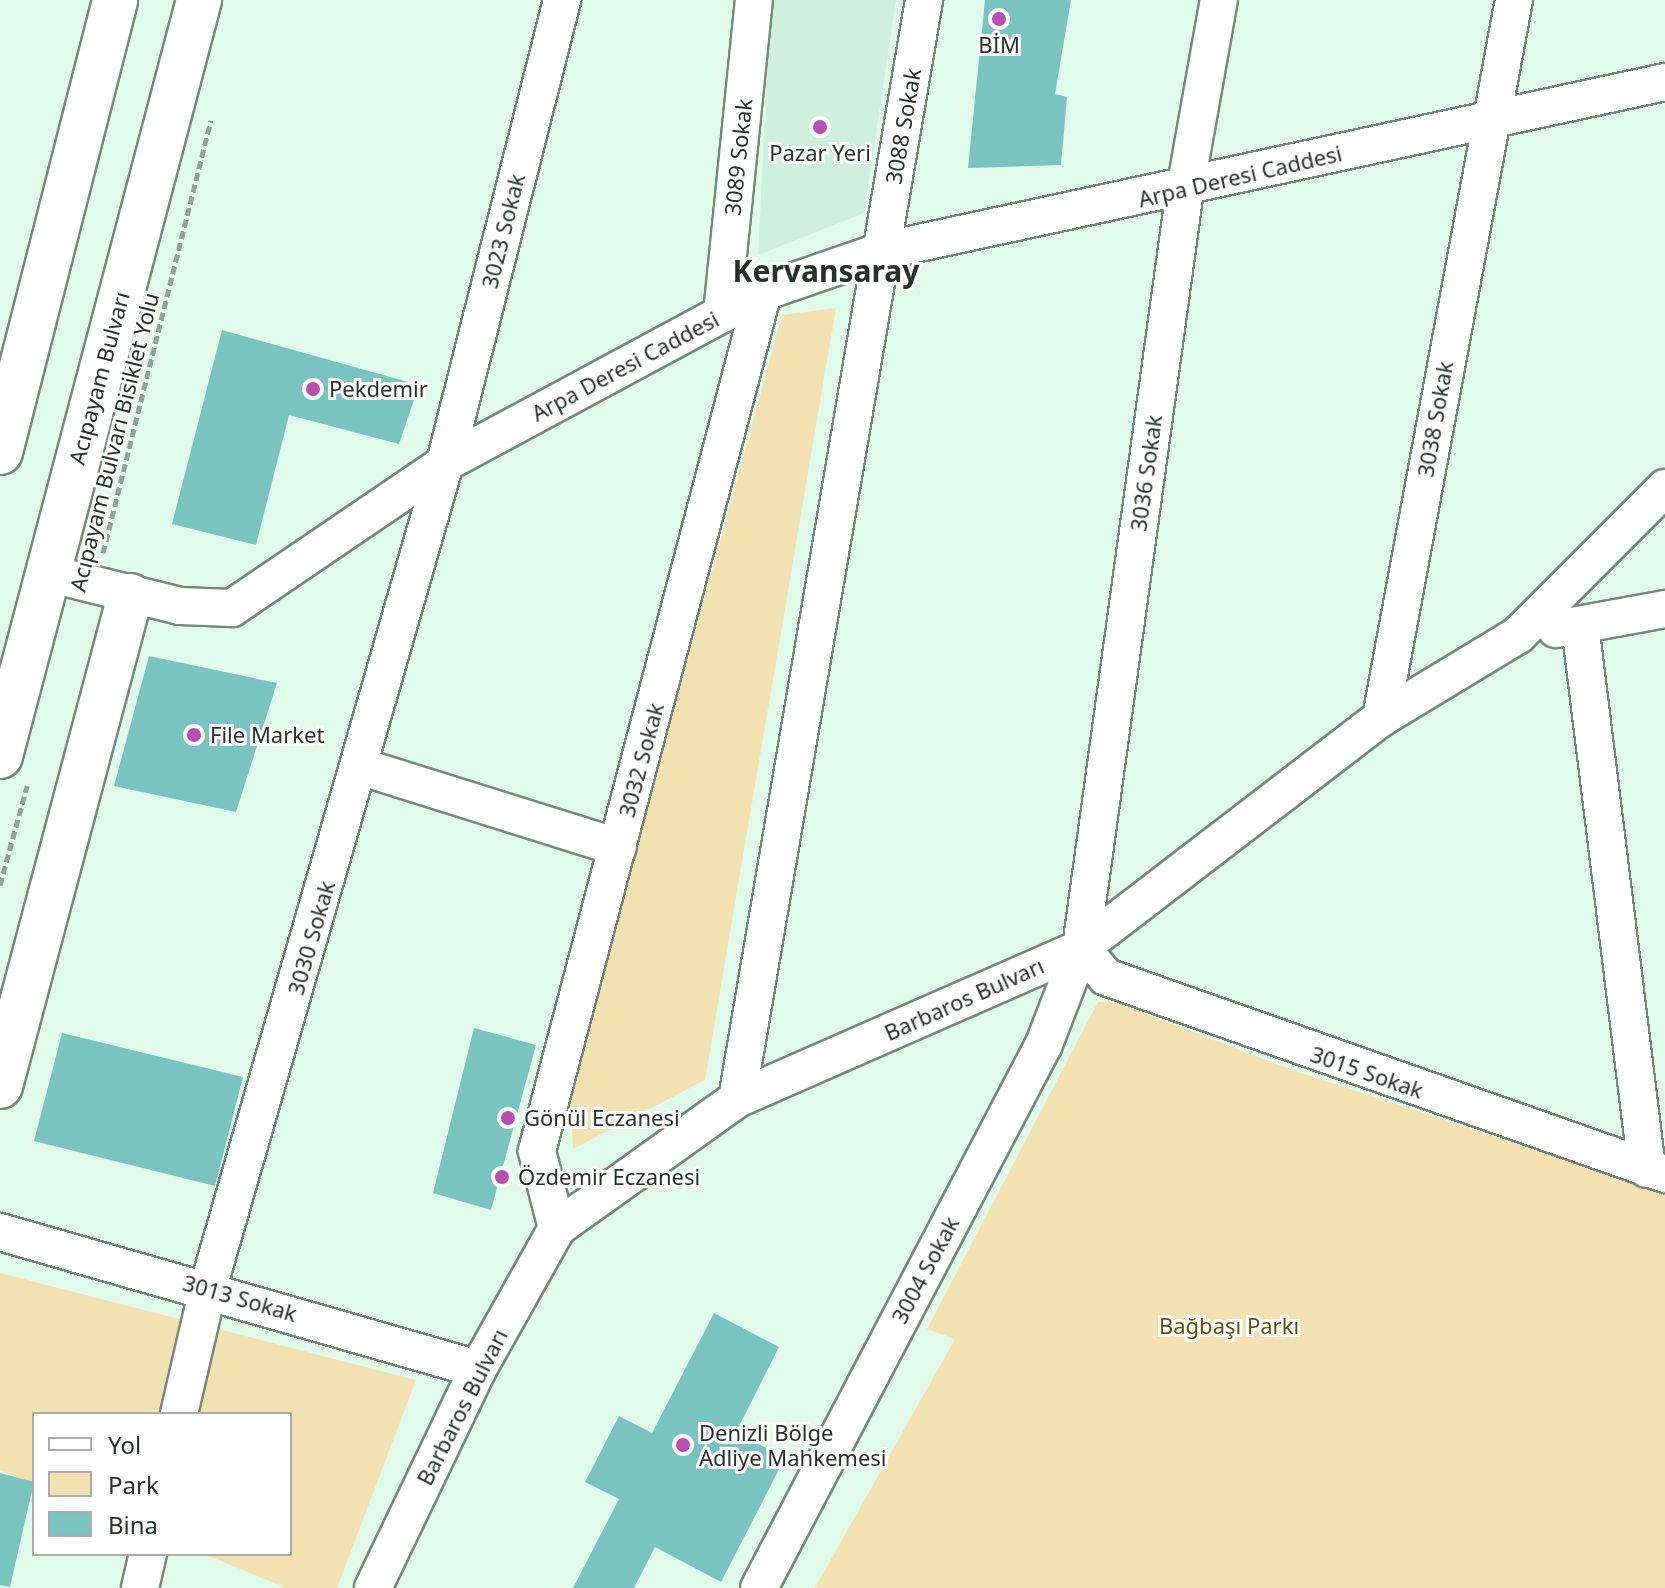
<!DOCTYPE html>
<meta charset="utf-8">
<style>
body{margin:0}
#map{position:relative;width:1665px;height:1588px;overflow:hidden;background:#e1fbeb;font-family:"Noto Sans",sans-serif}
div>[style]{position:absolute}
.built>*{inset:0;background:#cff0dc}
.green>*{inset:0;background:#f4e1b2}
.building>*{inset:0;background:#79c4c1}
.path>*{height:5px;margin-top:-2.5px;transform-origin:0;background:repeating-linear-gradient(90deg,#90a397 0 8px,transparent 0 12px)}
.roads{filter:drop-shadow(2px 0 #73897b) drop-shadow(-2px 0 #73897b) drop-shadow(0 2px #73897b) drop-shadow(0 -2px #73897b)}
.minor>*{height:36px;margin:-18px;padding:0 18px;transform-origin:18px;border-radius:18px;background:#fff}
.major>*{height:44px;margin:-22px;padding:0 22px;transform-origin:22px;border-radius:22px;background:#fff}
.dots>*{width:22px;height:22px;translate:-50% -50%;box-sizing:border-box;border:4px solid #fff;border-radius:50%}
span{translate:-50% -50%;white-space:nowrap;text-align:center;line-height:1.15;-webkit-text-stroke:6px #fff;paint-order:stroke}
.poi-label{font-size:22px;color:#27312b}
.left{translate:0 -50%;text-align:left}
.street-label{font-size:22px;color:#27312b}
.park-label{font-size:22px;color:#634e0b}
.district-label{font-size:30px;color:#27312b;font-weight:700}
.legend{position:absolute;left:32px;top:1412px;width:260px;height:144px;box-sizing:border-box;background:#fff;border:2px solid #a9adaa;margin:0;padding:10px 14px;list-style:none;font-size:24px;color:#27312b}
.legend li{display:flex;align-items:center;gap:16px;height:40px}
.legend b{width:40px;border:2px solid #a9adaa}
</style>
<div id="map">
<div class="built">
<div style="clip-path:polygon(771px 0,896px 0,864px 213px,758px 255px)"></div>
</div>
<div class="green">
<div style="clip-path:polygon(836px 308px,705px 1080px,573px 1149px,570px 1090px,782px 315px)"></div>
<div style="clip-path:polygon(1098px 1002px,1118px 1003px,1295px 1071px,1665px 1192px,1665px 1588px,815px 1588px,955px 1339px,927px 1329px)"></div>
<div style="clip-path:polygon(0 1273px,416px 1380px,337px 1588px,286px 1588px,204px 1554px,290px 1554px,290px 1414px,34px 1414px,34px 1484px,0 1470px)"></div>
</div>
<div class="building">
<div style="clip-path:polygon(985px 0,1071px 0,1055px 94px,1067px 97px,1061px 165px,968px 168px)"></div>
<div style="clip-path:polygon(222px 330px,419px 385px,399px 444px,289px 415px,256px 545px,172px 524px)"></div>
<div style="clip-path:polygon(149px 656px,277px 683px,236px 812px,114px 786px)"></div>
<div style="clip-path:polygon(474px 1028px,536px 1045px,491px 1210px,433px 1193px)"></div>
<div style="clip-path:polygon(62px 1033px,243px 1077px,215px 1186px,34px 1141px)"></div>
<div style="clip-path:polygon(714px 1313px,779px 1347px,736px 1432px,785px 1458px,721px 1582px,655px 1547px,634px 1588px,573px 1588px,619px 1499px,585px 1482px,619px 1416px,652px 1433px)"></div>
<div style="clip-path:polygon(0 1473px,34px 1482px,10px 1587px,0 1585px)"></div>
</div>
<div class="path">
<div style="left:103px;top:553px;width:446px;rotate:-76deg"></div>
<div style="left:0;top:885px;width:103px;rotate:-74.7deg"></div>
</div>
<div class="roads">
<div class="minor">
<div style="left:722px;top:314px;width:316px;rotate:-84.2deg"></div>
<div style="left:47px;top:573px;width:137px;rotate:13.9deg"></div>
<div style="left:180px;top:606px;width:52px;rotate:2.2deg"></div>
<div style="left:232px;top:608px;width:258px;rotate:-34.2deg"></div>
<div style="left:445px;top:463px;width:361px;rotate:-28.3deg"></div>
<div style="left:763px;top:292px;width:126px;rotate:-19deg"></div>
<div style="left:882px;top:251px;width:801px;rotate:-12.18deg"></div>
<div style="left:1580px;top:625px;width:548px;rotate:82.98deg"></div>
<div style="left:1556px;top:629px;width:111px;rotate:-10.4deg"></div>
<div style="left:1381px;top:718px;width:730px;rotate:-79.51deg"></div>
<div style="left:362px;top:767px;width:268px;rotate:17.4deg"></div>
<div style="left:1081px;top:948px;width:38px;rotate:49deg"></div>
<div style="left:1106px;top:977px;width:593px;rotate:19.41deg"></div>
<div style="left:737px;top:1099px;width:1115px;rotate:-80.34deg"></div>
<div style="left:557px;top:1228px;width:80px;rotate:-104.6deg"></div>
<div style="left:537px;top:1151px;width:888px;rotate:-75.26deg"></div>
<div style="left:0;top:1232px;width:497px;rotate:16deg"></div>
<div style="left:179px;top:1414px;width:129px;rotate:-77deg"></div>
<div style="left:208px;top:1288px;width:858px;rotate:-73.97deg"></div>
<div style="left:445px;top:463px;width:478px;rotate:-75.8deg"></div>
<div style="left:140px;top:1588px;width:35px;rotate:-77deg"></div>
<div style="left:373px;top:1588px;width:243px;rotate:-64.4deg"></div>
<div style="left:478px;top:1369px;width:162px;rotate:-60.7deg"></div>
<div style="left:557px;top:1228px;width:221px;rotate:-35.6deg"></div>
<div style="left:737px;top:1099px;width:376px;rotate:-23.7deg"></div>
<div style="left:1081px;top:948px;width:378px;rotate:-37.5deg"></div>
<div style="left:1381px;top:718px;width:160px;rotate:-31.2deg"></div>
<div style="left:1518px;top:635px;width:208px;rotate:-45deg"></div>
<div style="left:759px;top:1588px;width:614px;rotate:-62.35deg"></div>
<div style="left:1044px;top:1044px;width:103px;rotate:-68.9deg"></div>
<div style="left:1081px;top:948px;width:765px;rotate:-82.19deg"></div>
<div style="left:1185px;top:190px;width:193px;rotate:-79.9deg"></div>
</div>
<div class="major">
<div style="left:0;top:452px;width:466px;rotate:-75.7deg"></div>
<div style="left:0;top:756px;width:782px;rotate:-75.25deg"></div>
<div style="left:0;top:1086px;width:507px;rotate:-75.14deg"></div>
</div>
</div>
<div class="dots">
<div style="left:999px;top:19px;background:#b84eaf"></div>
<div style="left:820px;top:127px;background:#b84eaf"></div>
<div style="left:313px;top:389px;background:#b84eaf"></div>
<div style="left:194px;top:735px;background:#b84eaf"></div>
<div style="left:508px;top:1118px;background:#b84eaf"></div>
<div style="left:502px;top:1177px;background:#b84eaf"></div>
<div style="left:683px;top:1445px;background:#b84eaf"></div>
</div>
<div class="poi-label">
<span style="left:999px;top:45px">BİM</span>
<span style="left:820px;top:153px">Pazar Yeri</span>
<span class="left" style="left:329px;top:389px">Pekdemir</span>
<span class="left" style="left:210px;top:735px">File Market</span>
<span class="left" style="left:524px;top:1118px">Gönül Eczanesi</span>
<span class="left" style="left:518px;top:1177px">Özdemir Eczanesi</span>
<span class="left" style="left:699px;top:1445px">Denizli Bölge<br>Adliye Mahkemesi</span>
</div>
<div class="street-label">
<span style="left:903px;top:126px;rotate:-80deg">3088 Sokak</span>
<span style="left:738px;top:157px;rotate:-84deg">3089 Sokak</span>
<span style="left:1240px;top:176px;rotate:-13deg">Arpa Deresi Caddesi</span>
<span style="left:503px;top:231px;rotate:-76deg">3023 Sokak</span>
<span style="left:625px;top:366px;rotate:-28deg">Arpa Deresi Caddesi</span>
<span style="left:99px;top:378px;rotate:-75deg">Acıpayam Bulvarı</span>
<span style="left:1435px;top:419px;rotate:-80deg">3038 Sokak</span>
<span style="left:114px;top:442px;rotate:-76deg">Acıpayam Bulvarı Bisiklet Yolu</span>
<span style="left:1146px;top:473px;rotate:-82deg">3036 Sokak</span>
<span style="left:641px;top:760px;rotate:-75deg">3032 Sokak</span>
<span style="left:311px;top:938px;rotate:-74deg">3030 Sokak</span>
<span style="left:964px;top:999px;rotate:-24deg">Barbaros Bulvarı</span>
<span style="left:1367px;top:1072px;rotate:19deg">3015 Sokak</span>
<span style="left:925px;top:1270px;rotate:-62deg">3004 Sokak</span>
<span style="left:240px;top:1298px;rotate:16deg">3013 Sokak</span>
<span style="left:462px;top:1407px;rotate:-63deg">Barbaros Bulvarı</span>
</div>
<div class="park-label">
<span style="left:1229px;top:1326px">Bağbaşı Parkı</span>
</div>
<div class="district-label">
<span style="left:826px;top:271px">Kervansaray</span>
</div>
<ul class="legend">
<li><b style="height:10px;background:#fff"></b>Yol</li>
<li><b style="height:22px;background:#f4e1b2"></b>Park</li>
<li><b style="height:22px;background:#79c4c1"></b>Bina</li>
</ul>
</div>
